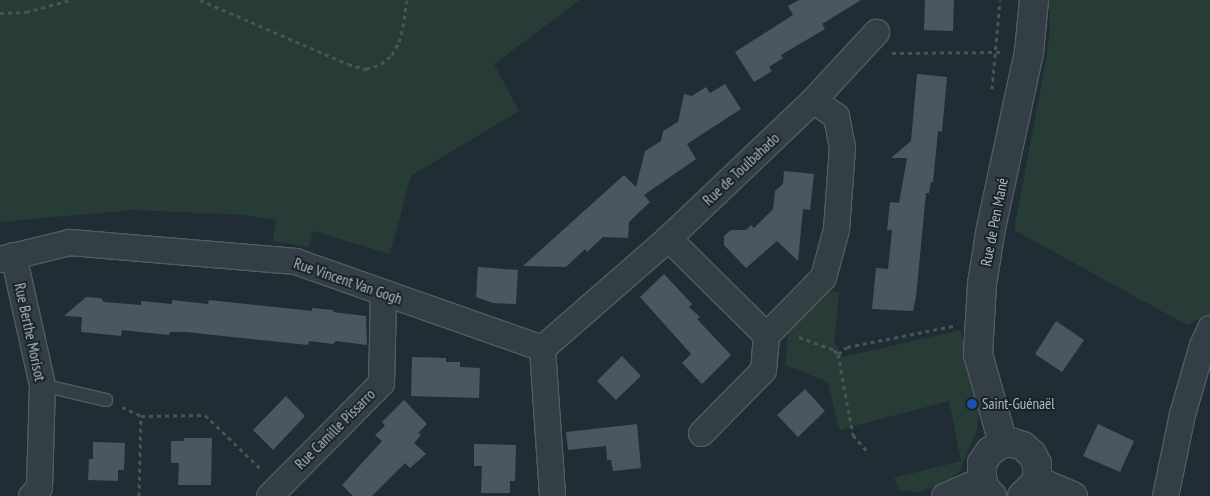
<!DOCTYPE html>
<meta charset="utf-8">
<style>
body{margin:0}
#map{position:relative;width:1210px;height:496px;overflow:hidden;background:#202d34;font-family:"PT Sans Narrow",sans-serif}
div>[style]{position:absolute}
.green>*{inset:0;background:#283c37}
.building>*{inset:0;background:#495860}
.path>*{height:3px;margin-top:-1.5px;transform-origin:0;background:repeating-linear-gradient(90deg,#445755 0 4px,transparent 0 8px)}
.roads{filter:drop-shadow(1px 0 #515c63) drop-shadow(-1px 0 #515c63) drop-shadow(0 1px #515c63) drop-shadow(0 -1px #515c63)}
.service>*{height:12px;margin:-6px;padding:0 6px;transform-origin:6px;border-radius:6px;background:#343e45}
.minor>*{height:25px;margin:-12.5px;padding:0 12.5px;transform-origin:12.5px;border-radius:12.5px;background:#343e45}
.tertiary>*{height:28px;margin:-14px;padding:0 14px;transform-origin:14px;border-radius:14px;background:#343e45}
.dots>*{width:14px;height:14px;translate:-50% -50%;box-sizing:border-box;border:2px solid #192329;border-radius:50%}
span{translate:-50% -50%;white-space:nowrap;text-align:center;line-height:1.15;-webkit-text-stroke:4px #192329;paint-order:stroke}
.street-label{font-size:15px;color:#aebac2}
.poi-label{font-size:15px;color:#aebac2}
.left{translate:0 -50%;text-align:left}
</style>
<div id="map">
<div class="green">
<div style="clip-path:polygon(0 0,580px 0,494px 64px,519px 111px,411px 176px,390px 254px,313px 231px,309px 247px,273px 241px,276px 220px,245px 215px,133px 210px,0 222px)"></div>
<div style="clip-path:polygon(1049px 0,1210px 0,1210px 314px,1187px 325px,1014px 230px,1046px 60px,1050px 31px)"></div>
<div style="clip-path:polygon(826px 289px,839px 292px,834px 343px,843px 357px,961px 330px,978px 412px,978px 427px,961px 469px,947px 482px,920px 492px,899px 490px,894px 478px,961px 461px,949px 401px,839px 430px,828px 382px,785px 365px,789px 327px)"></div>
</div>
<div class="building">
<div style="clip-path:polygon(799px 0,861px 0,822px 24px,825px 29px,781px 55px,783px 58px,769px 67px,772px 71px,754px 82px,735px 52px,793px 15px,788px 6px)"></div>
<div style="clip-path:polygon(925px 0,954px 0,953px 31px,924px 30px)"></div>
<div style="clip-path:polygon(917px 74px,947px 77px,942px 132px,938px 131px,933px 182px,931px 182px,929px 193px,926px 193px,916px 297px,913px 311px,872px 309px,876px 268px,888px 269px,892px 230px,887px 230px,890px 202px,899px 203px,907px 158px,891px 158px,911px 141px)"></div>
<div style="clip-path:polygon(725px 84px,741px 109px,687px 144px,696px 159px,644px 195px,650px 202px,629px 222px,628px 238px,603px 237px,587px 252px,585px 249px,566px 267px,523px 266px,624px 175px,636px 187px,645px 151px,661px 141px,663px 131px,678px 122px,684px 94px,692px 96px,706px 87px,710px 93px)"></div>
<div style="clip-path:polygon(784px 171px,814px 174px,810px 210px,803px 209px,798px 261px,777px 241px,746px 268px,724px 245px,724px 236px,731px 230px,746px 230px,751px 225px,754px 228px,773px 209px,775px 191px,783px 184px)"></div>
<div style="clip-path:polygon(478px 267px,518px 270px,516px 304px,493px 303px,476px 297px)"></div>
<div style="clip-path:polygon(664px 274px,692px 304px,689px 307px,700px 317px,697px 319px,731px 355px,702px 384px,682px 363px,691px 354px,640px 297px)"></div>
<div style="clip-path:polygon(86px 297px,101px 298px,104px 302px,141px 305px,141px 301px,172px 304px,172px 300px,208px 304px,209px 300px,312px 311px,312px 308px,333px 310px,333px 312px,366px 316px,367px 345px,336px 341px,333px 344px,309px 341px,308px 345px,186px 332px,170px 332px,169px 335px,122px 330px,121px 336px,81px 332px,82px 317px,64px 316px)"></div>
<div style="clip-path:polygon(1056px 321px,1084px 340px,1062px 372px,1035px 354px)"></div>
<div style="clip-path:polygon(622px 356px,641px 376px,616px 400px,597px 381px)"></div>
<div style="clip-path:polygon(412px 357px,446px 358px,446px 362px,460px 362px,460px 367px,480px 368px,479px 398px,411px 396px)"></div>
<div style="clip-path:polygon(805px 389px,825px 411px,798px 437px,777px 415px)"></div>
<div style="clip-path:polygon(286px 396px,305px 416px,273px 450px,253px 430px)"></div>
<div style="clip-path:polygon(404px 400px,427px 424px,418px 433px,421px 435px,414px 443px,426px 454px,410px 468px,405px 463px,372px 496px,353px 496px,342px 485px,382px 441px,375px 435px,385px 426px,382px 422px)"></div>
<div style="clip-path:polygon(637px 424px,641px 468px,613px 471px,611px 460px,607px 460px,606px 446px,568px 450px,566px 432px)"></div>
<div style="clip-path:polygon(1098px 424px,1134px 441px,1120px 472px,1083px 456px)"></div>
<div style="clip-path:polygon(184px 438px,212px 438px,211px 485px,178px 485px,179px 463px,171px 463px,171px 441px,184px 441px)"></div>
<div style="clip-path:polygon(93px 442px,125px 443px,124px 470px,118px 470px,118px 481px,88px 480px,89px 459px,93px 459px)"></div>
<div style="clip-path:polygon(474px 444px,516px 445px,515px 481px,510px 481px,510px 493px,481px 493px,482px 466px,474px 466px)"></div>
</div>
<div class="path">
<div style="left:200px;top:0;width:161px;rotate:23.4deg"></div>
<div style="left:348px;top:64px;width:19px;rotate:16deg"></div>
<div style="left:366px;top:69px;width:16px;rotate:-18deg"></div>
<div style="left:381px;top:64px;width:14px;rotate:-39deg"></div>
<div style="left:392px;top:55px;width:15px;rotate:-62deg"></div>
<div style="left:399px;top:42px;width:16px;rotate:-75deg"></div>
<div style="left:403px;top:27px;width:27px;rotate:-82deg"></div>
<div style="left:0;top:13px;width:26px;rotate:-2deg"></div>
<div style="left:26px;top:12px;width:47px;rotate:-14.9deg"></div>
<div style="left:892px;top:53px;width:111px;rotate:-0.5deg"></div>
<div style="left:992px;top:89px;width:89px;rotate:-84.9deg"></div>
<div style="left:799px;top:337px;width:37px;rotate:20deg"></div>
<div style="left:834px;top:350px;width:6px;rotate:45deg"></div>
<div style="left:838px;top:354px;width:82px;rotate:79.5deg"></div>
<div style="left:853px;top:435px;width:23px;rotate:49deg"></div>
<div style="left:838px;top:354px;width:11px;rotate:-38deg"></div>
<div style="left:847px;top:347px;width:108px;rotate:-11.2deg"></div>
<div style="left:122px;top:407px;width:21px;rotate:25deg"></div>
<div style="left:141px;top:416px;width:64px;rotate:-0.9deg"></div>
<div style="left:205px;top:415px;width:79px;rotate:44deg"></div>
<div style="left:139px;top:496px;width:80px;rotate:-88.6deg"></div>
</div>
<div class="roads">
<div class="service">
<div style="left:42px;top:385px;width:66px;rotate:13.2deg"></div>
</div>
<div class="minor">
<div style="left:668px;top:238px;width:138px;rotate:44.7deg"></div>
<div style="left:13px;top:255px;width:133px;rotate:77.4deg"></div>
<div style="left:42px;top:385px;width:102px;rotate:91.7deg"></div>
<div style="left:39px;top:487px;width:12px;rotate:132deg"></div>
<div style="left:0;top:259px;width:72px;rotate:-13.7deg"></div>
<div style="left:70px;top:242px;width:226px;rotate:4.8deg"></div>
<div style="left:295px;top:261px;width:262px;rotate:19.4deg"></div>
<div style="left:542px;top:348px;width:167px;rotate:-41.1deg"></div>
<div style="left:668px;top:238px;width:200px;rotate:-43.6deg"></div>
<div style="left:542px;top:348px;width:148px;rotate:86.1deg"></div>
<div style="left:701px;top:433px;width:88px;rotate:-45.5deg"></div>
<div style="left:763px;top:370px;width:35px;rotate:-85deg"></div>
<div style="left:766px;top:335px;width:81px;rotate:-45.5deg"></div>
<div style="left:823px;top:277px;width:50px;rotate:-74.8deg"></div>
<div style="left:836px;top:229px;width:82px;rotate:-85.8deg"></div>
<div style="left:842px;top:147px;width:32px;rotate:-101deg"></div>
<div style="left:836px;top:116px;width:28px;rotate:-145deg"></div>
<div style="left:813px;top:100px;width:93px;rotate:-47.2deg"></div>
<div style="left:269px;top:496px;width:159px;rotate:-45.3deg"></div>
<div style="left:381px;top:383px;width:90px;rotate:-88.7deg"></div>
<div style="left:944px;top:496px;width:42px;rotate:-24.1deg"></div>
<div style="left:1165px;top:496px;width:84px;rotate:-78.3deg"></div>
<div style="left:1182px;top:414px;width:72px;rotate:-73.8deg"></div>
<div style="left:1202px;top:345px;width:19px;rotate:-65deg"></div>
</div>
<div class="tertiary">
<div style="left:1003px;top:443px;width:92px;rotate:-105.7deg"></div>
<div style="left:978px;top:354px;width:70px;rotate:-86.7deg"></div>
<div style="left:982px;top:284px;width:57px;rotate:-80.9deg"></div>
<div style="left:991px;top:228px;width:180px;rotate:-77.8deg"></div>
<div style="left:1029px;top:52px;width:52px;rotate:-84.5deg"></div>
<div style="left:1037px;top:481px;width:39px;rotate:23deg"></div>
<div style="left:992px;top:496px;width:8px;rotate:-135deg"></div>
<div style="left:986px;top:490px;width:12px;rotate:-110deg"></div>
<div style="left:982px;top:479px;width:16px;rotate:-90deg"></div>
<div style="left:982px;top:463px;width:14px;rotate:-56deg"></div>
<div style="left:990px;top:451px;width:15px;rotate:-32deg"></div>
<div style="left:1003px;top:443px;width:10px"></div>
<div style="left:1013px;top:443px;width:10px;rotate:17deg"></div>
<div style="left:1023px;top:446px;width:12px;rotate:42deg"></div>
<div style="left:1032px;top:454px;width:11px;rotate:63deg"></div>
<div style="left:1037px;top:464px;width:17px;rotate:90deg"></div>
<div style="left:1037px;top:481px;width:21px;rotate:135deg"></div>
</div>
</div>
<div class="dots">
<div style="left:972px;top:404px;background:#1a4fb4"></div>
</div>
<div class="street-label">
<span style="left:741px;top:169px;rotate:-43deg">Rue de Toulbahado</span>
<span style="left:994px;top:222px;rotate:-79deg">Rue de Pen Mané</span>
<span style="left:348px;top:281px;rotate:19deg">Rue Vincent Van Gogh</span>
<span style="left:30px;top:332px;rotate:78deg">Rue Berthe Morisot</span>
<span style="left:335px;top:429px;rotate:-45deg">Rue Camille Pissarro</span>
</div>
<div class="poi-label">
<span class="left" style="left:982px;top:404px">Saint-Guénaël</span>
</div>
</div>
